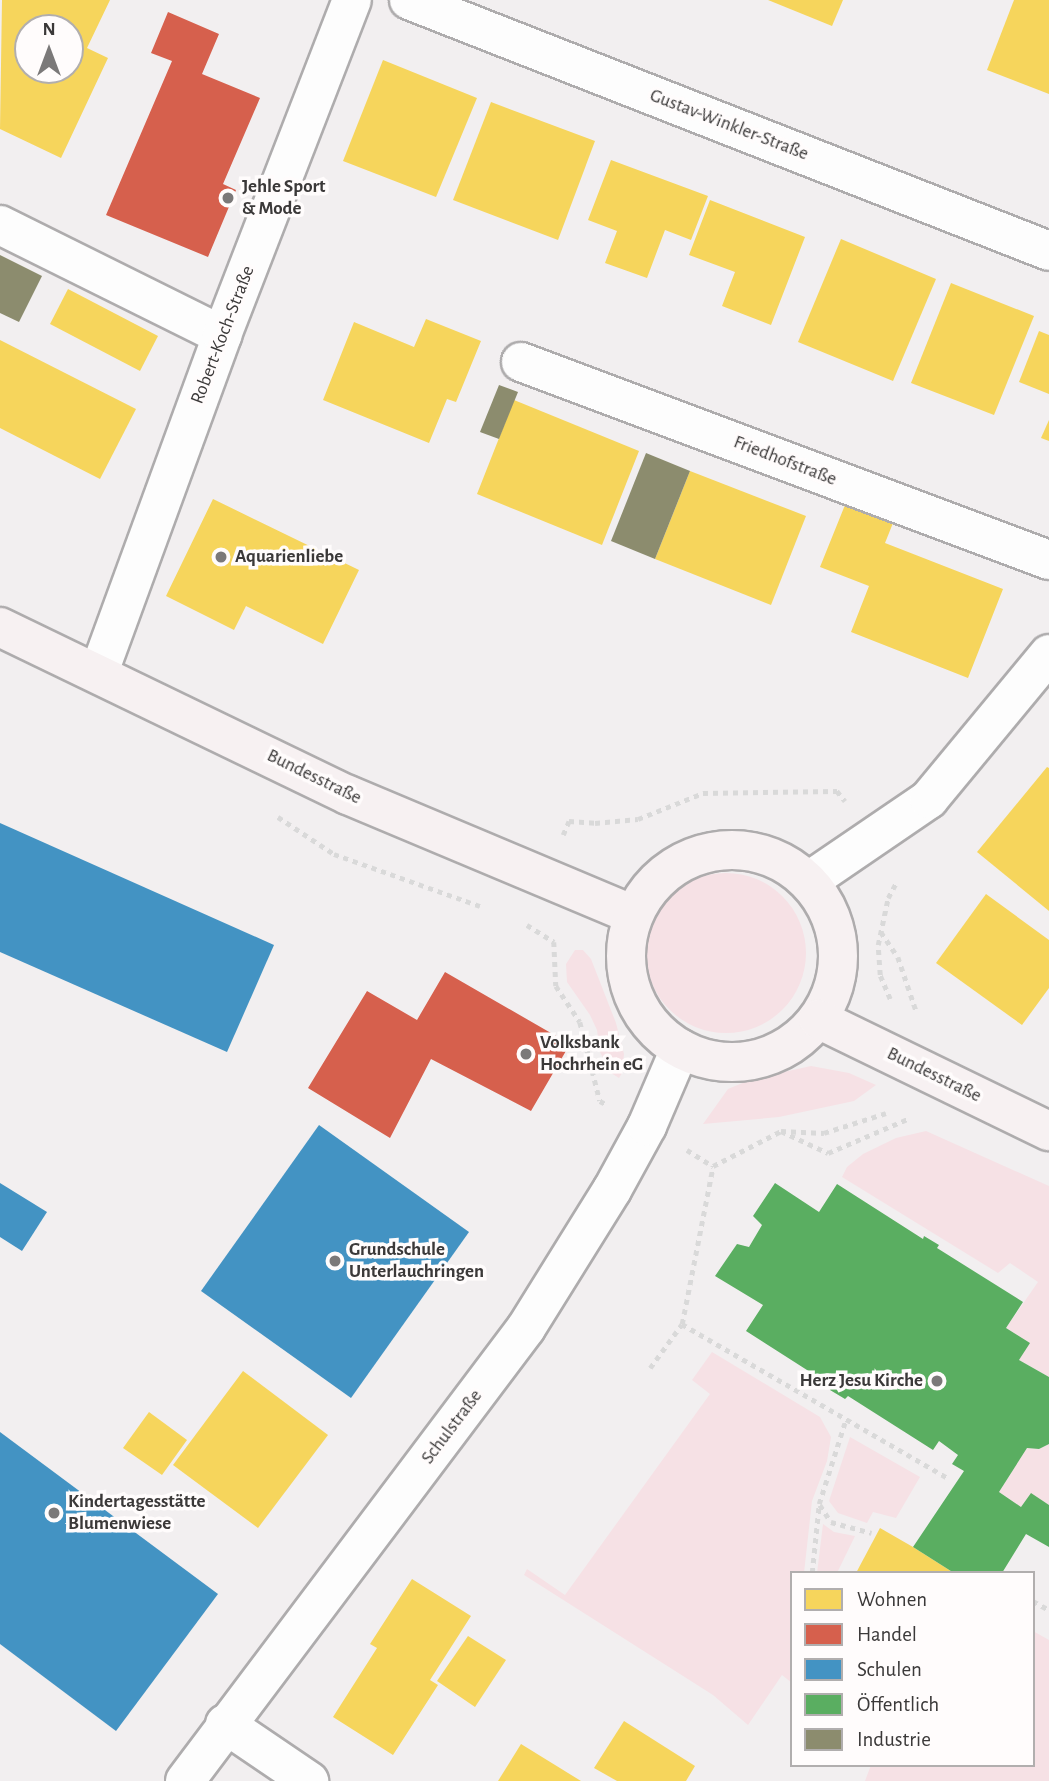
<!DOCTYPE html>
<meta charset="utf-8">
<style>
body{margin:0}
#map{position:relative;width:1049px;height:1781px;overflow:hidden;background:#f2eff0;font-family:"Alegreya Sans",sans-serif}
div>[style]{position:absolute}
.green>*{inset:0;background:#f6e1e5}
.round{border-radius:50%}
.homes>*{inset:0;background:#f6d55c}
.shops>*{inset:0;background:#d6604d}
.schools>*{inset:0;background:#4393c3}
.public>*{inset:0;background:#5aae61}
.industry>*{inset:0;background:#8c8c6e}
.path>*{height:4.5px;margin-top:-2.25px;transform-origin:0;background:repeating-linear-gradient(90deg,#d9d9d9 0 5px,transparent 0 10px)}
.roads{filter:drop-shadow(2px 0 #aeacad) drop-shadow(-2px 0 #aeacad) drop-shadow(0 2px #aeacad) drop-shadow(0 -2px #aeacad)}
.minor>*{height:38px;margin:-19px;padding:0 19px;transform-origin:19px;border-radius:19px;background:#fdfdfd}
.major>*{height:38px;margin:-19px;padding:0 19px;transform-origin:19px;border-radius:19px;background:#f7f1f2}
.major>.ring{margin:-19px;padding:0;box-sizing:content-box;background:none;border:38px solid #f7f1f2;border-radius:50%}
.dots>*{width:19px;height:19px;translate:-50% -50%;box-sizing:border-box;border:4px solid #fffcfc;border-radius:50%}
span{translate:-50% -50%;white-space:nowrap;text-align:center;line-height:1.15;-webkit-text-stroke:7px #fffcfc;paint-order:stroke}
.street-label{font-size:19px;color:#3b3939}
.poi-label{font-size:19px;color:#3b3939;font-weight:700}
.left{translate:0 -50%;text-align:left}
.right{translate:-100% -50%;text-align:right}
.legend{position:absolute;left:790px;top:1571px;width:245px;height:196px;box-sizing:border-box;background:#fffcfc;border:2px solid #b1aeae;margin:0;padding:9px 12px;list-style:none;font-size:21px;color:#3b3939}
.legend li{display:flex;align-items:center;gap:14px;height:35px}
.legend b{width:35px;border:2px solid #b1aeae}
.north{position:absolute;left:14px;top:14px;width:70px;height:70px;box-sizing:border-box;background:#fffcfc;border:2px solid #b1aeae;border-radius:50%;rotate:0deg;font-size:19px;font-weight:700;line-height:28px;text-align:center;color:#3b3939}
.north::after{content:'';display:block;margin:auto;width:24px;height:32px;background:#7b7979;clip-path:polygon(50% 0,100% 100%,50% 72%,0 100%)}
</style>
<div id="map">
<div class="green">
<div class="round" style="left:646px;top:873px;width:160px;height:160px"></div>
<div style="clip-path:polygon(575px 950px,583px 950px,591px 959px,616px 1023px,624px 1054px,622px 1073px,619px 1078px,611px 1073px,600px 1052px,597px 1030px,590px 1015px,567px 982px,566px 964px)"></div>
<div style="clip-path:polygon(811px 1066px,849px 1073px,876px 1085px,854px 1101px,779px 1117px,703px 1124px,728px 1089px,752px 1079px)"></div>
<div style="clip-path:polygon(926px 1131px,1049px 1186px,1049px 1377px,1019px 1360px,1029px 1343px,1006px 1328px,1038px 1282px,1010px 1263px,998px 1273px,842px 1177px,847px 1167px,863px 1154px,896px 1138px)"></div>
<div style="clip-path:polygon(712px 1352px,820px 1417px,831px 1437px,827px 1461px,812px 1501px,804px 1573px,792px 1573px,792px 1683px,782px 1675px,748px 1725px,713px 1695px,524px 1575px,527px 1569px,565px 1595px,710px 1394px,692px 1380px)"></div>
<div style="clip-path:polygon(850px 1437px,920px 1477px,896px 1518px,873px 1512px,867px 1523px,838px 1513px,829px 1501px)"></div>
<div style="clip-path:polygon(1049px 1444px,1049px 1505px,1031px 1494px,1021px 1507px,999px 1492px,1027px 1448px,1039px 1449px)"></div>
<div style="clip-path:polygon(823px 1524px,834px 1532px,855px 1536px,837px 1573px,817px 1573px)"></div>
<div style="clip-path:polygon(1033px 1631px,1049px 1640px,1049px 1781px,865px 1781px,871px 1765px,1033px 1765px)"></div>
</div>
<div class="homes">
<div style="clip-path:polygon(evenodd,2px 0,110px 0,87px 48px,108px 58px,61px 158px,0 129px,2px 0,28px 28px,70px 28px,70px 70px,28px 70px,28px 28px)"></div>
<div style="clip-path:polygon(768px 0,843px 0,832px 26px)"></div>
<div style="clip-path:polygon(1014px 0,1049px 0,1049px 94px,987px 70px)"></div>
<div style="clip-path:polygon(383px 60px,477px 98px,436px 197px,343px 161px)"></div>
<div style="clip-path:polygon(491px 102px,595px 141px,558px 240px,453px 200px)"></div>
<div style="clip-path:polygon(611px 160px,708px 196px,691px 240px,665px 230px,647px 278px,605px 263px,617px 231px,588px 220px)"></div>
<div style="clip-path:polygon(710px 200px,805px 237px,771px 325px,722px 306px,735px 272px,689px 255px)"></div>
<div style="clip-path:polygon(841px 239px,936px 279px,893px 381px,798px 342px)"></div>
<div style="clip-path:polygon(951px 283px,1034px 316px,994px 415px,911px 383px)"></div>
<div style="clip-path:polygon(68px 289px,158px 336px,140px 371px,50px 324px)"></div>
<div style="clip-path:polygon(426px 319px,481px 341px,456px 402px,447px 399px,429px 443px,323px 400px,354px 322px,414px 347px)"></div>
<div style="clip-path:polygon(1039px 331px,1049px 335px,1049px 394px,1019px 382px)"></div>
<div style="clip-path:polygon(0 340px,136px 409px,100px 479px,0 428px)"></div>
<div style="clip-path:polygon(514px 400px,639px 451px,602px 545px,477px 494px)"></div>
<div style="clip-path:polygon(1049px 420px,1049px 441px,1041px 438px)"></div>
<div style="clip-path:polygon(690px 471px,806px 516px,771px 605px,655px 559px)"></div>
<div style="clip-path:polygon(213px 499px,359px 570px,323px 644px,246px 606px,234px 630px,166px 596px)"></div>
<div style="clip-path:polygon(845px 505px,893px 523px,885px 543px,1003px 589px,968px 678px,851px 632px,869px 586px,820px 567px)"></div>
<div style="clip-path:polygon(1047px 767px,1049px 768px,1049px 911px,977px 852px)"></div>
<div style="clip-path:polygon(986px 894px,1049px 940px,1049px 988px,1022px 1025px,936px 963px)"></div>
<div style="clip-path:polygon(243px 1371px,328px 1435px,258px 1528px,173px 1465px)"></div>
<div style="clip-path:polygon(149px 1412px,187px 1440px,162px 1475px,123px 1448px)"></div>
<div style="clip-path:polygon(880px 1528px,913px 1547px,954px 1573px,856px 1573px)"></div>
<div style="clip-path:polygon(412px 1579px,471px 1616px,430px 1680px,438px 1685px,393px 1755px,333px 1717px,377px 1648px,370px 1644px)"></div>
<div style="clip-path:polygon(468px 1636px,506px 1660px,475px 1707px,437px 1681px)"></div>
<div style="clip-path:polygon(624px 1721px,695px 1766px,686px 1781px,617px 1781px,594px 1768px)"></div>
<div style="clip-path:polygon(521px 1744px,581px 1781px,498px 1781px)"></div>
</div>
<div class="shops">
<div style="clip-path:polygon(168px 12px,219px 34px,202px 74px,260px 98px,223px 184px,236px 190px,208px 257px,106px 215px,172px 61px,151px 53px)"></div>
<div style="clip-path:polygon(445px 972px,570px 1044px,531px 1111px,431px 1059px,390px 1138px,308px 1088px,367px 991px,417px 1020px)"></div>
</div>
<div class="schools">
<div style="clip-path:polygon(0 823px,274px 945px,227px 1052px,0 952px)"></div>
<div style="clip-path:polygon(319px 1125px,469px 1232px,351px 1398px,201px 1291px)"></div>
<div style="clip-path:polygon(0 1183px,47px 1212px,22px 1251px,0 1237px)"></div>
<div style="clip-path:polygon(0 1432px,218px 1594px,116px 1731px,0 1644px)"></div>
</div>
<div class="public">
<div style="clip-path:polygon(775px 1183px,819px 1212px,837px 1184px,923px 1239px,924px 1236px,939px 1245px,937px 1248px,1023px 1302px,1006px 1328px,1030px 1343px,1019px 1360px,1049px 1377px,1049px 1444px,1039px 1449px,1027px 1448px,999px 1492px,1021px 1507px,1031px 1493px,1049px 1505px,1049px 1547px,1026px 1534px,1002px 1573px,954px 1573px,913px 1547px,964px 1471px,952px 1464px,958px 1455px,939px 1441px,933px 1450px,848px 1396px,845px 1399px,830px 1390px,832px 1386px,746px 1331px,763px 1305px,715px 1276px,737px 1244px,749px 1247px,762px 1225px,753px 1216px)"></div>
</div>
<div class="industry">
<div style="clip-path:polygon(0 255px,42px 276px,19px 322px,0 313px)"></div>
<div style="clip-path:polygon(499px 385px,518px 392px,499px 439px,480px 432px)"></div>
<div style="clip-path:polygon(646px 453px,690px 471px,655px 559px,611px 541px)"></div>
</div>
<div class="path">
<div style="left:278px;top:817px;width:67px;rotate:33.5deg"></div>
<div style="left:334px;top:854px;width:155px;rotate:19.6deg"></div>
<div style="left:563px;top:835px;width:15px;rotate:-67deg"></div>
<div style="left:569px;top:821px;width:26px;rotate:4deg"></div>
<div style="left:595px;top:823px;width:43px;rotate:-5.3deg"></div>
<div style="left:638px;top:819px;width:70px;rotate:-21.8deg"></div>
<div style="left:703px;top:793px;width:134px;rotate:-0.9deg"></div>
<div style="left:837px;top:791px;width:13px;rotate:51deg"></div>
<div style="left:527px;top:925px;width:32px;rotate:32deg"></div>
<div style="left:554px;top:942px;width:44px;rotate:87.4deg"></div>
<div style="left:556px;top:986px;width:43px;rotate:56.3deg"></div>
<div style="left:580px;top:1022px;width:81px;rotate:75.8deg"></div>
<div style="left:600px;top:1101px;width:7px;rotate:27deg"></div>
<div style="left:881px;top:932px;width:30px;rotate:56deg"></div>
<div style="left:898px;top:957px;width:59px;rotate:71.3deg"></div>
<div style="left:890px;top:999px;width:26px;rotate:-113deg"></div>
<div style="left:880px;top:975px;width:30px;rotate:-94deg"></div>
<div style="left:878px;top:945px;width:48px;rotate:-78deg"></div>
<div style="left:888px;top:898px;width:19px;rotate:-62deg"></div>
<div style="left:781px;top:1131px;width:52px;rotate:25.1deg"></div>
<div style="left:828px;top:1153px;width:89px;rotate:-23.1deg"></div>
<div style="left:687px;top:1150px;width:31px;rotate:32deg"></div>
<div style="left:713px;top:1166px;width:76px;rotate:-27.2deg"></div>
<div style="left:781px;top:1131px;width:43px;rotate:2.7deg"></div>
<div style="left:824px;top:1133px;width:65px;rotate:-17.9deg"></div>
<div style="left:682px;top:1324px;width:307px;rotate:30.1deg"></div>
<div style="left:650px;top:1368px;width:54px;rotate:-54deg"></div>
<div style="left:682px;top:1324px;width:161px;rotate:-78.9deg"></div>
<div style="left:820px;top:1505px;width:20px;rotate:57deg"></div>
<div style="left:831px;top:1522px;width:42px;rotate:15deg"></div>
<div style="left:812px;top:1573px;width:69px;rotate:-84.2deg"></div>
<div style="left:819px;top:1504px;width:89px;rotate:-72.4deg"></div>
<div style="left:1033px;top:1601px;width:18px;rotate:29deg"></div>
</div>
<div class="roads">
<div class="minor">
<div style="left:409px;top:0;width:687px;rotate:21.41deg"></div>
<div style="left:0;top:225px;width:248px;rotate:26.4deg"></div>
<div style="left:521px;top:362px;width:564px;rotate:20.56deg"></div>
<div style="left:99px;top:672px;width:359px;rotate:-69.9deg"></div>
<div style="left:222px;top:335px;width:359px;rotate:-68.8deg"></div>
<div style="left:809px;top:881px;width:145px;rotate:-34.3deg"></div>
<div style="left:929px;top:799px;width:188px;rotate:-50.4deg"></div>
<div style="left:225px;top:1724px;width:102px;rotate:34.2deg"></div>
<div style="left:185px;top:1781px;width:567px;rotate:-53.03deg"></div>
<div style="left:526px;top:1328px;width:163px;rotate:-58.1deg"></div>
<div style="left:612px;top:1190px;width:73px;rotate:-61.3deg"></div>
<div style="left:647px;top:1126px;width:84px;rotate:-66.8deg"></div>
</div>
<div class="major">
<div style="left:0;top:627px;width:386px;rotate:25.8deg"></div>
<div style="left:348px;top:795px;width:309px;rotate:22.8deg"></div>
<div class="ring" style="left:626px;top:850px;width:174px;height:174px"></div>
<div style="left:818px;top:1019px;width:257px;rotate:25.9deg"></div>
</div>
</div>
<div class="dots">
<div style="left:228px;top:198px;background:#7b7979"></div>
<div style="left:221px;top:557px;background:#7b7979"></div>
<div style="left:526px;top:1054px;background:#7b7979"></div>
<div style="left:335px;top:1261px;background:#7b7979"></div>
<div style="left:937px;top:1381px;background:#7b7979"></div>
<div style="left:54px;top:1513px;background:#7b7979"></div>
</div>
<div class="street-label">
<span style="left:729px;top:125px;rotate:21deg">Gustav-Winkler-Straße</span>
<span style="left:223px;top:335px;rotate:-69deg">Robert-Koch-Straße</span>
<span style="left:785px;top:461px;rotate:21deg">Friedhofstraße</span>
<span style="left:314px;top:777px;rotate:26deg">Bundesstraße</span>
<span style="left:934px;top:1075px;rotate:26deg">Bundesstraße</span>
<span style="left:452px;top:1427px;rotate:-53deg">Schulstraße</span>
</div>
<div class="poi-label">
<span class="left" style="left:242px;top:198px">Jehle Sport<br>&amp; Mode</span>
<span class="left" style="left:235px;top:557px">Aquarienliebe</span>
<span class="left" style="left:540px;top:1054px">Volksbank<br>Hochrhein eG</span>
<span class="left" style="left:349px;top:1261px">Grundschule<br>Unterlauchringen</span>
<span class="right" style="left:923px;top:1381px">Herz Jesu Kirche</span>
<span class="left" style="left:68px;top:1513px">Kindertagesstätte<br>Blumenwiese</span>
</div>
<ul class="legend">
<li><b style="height:19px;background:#f6d55c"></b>Wohnen</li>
<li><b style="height:19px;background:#d6604d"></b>Handel</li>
<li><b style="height:19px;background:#4393c3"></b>Schulen</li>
<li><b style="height:19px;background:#5aae61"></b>Öffentlich</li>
<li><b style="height:19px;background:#8c8c6e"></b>Industrie</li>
</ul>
<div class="north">N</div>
</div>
